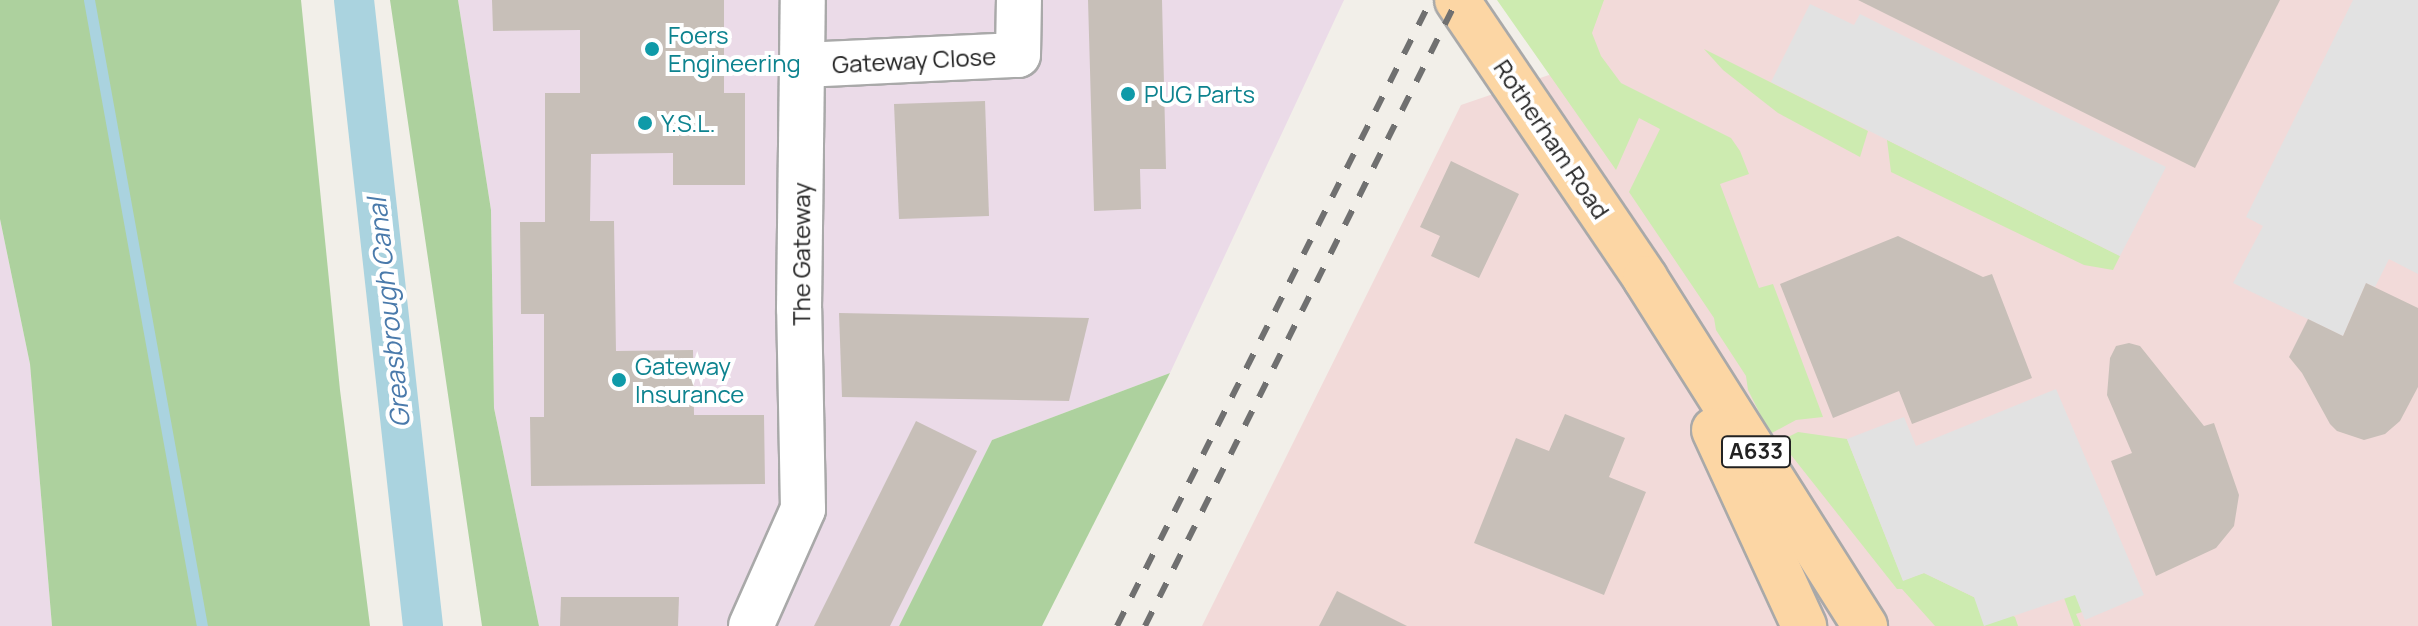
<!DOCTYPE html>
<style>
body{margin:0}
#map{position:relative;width:2418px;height:626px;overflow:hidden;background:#f2efe9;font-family:Manrope,sans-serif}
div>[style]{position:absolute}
.commercial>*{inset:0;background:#f2dad9}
.industrial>*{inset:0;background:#ebdbe8}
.grass>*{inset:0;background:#cdebb0}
.forest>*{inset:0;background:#add19e}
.parking>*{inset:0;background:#e2e2e2}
.stream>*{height:11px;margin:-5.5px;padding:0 5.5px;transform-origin:5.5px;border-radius:5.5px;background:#aad3df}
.canal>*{height:40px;margin:-20px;padding:0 20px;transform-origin:20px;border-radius:20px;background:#aad3df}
.building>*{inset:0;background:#c7bfb8}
.roads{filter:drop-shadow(2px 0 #a9a9a9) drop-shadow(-2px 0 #a9a9a9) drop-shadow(0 2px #a9a9a9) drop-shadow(0 -2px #a9a9a9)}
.minor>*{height:44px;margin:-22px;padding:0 22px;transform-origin:22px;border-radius:22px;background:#fff}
.major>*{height:44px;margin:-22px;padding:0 22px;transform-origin:22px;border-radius:22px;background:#fcd6a4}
.rail>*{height:6px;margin-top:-3px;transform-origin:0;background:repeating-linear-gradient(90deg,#707070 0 16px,transparent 0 32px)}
.dots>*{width:22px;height:22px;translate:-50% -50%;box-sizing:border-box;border:4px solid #fff;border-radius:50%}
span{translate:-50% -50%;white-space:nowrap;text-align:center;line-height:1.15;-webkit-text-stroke:8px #fff;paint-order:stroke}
.shield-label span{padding:2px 6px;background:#fff;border:2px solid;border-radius:6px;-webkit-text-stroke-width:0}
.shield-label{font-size:22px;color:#222;font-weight:700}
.culture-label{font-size:24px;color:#0d838f}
.left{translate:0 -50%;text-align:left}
.street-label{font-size:24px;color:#222}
.water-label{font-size:26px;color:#4a7aab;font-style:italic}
</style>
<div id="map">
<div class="commercial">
<div style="clip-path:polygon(1586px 0,2418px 0,2418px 626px,1202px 626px,1461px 105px,1549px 75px)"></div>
</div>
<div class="industrial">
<div style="clip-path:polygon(458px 0,1344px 0,1170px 373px,992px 440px,899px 626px,539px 626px,494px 408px,491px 210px)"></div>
<div style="clip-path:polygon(0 219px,30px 364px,52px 626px,0 626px)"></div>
</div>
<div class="grass">
<div style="clip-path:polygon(1497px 0,1604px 0,1592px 33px,1601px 56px,1621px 83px,1731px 138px,1740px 151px,1749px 174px,1720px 184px,1759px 288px,1773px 284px,1823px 417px,1796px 420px,1770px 434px,1748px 390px,1746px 376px,1716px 330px,1714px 318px,1629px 192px,1660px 129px,1639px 118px,1616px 170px)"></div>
<div style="clip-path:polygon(1704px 49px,1868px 131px,1860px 157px,1778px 113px,1723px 70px)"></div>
<div style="clip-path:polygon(1887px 140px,2120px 256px,2113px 270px,2084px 265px,1891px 172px)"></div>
<div style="clip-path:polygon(1798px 432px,1847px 439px,1903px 580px,1924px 573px,2015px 617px,2018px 626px,1935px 626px,1902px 589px,1897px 589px,1780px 441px)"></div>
<div style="clip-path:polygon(2076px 594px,2082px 612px,2076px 614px,2081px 626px,2074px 626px,2064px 598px)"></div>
</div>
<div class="forest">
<div style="clip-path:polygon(0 0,301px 0,340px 390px,370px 626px,52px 626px,30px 364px,0 219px)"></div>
<div style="clip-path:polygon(390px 0,458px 0,491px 210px,494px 408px,539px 626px,482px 626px)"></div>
<div style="clip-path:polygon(1170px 373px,1042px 626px,899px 626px,992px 440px)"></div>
</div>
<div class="parking">
<div style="clip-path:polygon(2353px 0,2418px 0,2418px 274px,2389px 259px,2375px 287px,2366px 283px,2343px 336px,2233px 283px,2263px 226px,2246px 217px)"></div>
<div style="clip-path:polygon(1810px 4px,1854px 25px,1860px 14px,2166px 167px,2120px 256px,1771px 82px)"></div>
<div style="clip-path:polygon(2056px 389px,2144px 595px,2085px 620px,2075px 595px,1984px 626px,1974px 597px,1924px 573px,1903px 581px,1847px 439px,1904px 417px,1916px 446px)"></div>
</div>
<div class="stream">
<div style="left:89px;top:0;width:636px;rotate:79.77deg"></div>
</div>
<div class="canal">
<div style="left:354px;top:0;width:630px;rotate:83.71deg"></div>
</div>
<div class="building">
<div style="clip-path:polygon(492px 0,724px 0,724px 93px,745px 93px,745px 185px,673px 185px,673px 153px,591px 154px,590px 221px,614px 221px,616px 351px,693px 350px,694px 415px,764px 415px,765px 484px,531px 486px,530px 417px,544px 417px,544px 314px,521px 314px,520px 222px,545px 222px,545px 93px,580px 93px,580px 30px,493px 31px)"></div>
<div style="clip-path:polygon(1088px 0,1162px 0,1166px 169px,1140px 169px,1141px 209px,1094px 211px)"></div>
<div style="clip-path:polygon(1858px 0,2280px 0,2195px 168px)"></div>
<div style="clip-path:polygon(985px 101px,989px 216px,899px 219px,894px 104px)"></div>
<div style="clip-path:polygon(1451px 161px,1519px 194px,1479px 278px,1431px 256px,1440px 236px,1420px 227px)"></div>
<div style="clip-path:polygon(1898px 236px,1983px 277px,1992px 274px,2032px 378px,1912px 424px,1899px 391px,1833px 418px,1780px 284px)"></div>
<div style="clip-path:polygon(2366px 283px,2418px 308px,2418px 387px,2400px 421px,2385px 434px,2364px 440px,2337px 431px,2330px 424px,2302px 373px,2289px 357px,2308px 319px,2343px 336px)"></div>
<div style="clip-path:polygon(839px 313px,1089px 318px,1069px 401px,842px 397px)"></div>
<div style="clip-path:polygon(2129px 343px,2140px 346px,2204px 426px,2214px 423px,2239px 495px,2234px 526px,2216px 548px,2156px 576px,2111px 461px,2132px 453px,2107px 395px,2110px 358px,2116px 346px)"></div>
<div style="clip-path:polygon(1565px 414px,1625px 438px,1609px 477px,1646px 492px,1604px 595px,1474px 543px,1516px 438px,1549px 451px)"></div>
<div style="clip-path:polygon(916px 421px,977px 451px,890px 626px,814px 626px)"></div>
<div style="clip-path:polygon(1337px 591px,1407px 626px,1319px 626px)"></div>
<div style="clip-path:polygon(561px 597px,679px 597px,678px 626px,560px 626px)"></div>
</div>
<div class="roads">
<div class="minor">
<div style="left:803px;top:65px;width:215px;rotate:-2.7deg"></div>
<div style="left:1018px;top:55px;width:55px;rotate:-89deg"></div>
<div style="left:751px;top:626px;width:128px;rotate:-66deg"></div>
<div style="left:803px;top:509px;width:200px;rotate:-91.1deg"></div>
<div style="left:799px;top:309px;width:309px;rotate:-89.3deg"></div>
</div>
<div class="major">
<div style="left:1457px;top:0;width:336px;rotate:55.9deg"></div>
<div style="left:1645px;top:278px;width:412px;rotate:57.7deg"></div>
<div style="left:1714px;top:430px;width:216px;rotate:65.3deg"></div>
</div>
</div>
<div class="rail">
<div style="left:1117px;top:626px;width:700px;rotate:-63.36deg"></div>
<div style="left:1145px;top:626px;width:699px;rotate:-63.51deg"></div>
</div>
<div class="dots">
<div style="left:652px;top:49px;background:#0f9aa8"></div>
<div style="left:1128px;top:94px;background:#0f9aa8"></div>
<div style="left:645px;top:123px;background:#0f9aa8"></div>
<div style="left:619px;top:380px;background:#0f9aa8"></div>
</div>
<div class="shield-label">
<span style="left:1756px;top:452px">A633</span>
</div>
<div class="culture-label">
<span class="left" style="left:668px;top:49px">Foers<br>Engineering</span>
<span class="left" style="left:1144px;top:94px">PUG Parts</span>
<span class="left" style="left:661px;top:123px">Y.S.L.</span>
<span class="left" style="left:635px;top:380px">Gateway<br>Insurance</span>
</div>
<div class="street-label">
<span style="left:914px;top:60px;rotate:-3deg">Gateway Close</span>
<span style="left:1552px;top:139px;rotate:56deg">Rotherham Road</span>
<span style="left:801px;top:254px;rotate:-90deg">The Gateway</span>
</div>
<div class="water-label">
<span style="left:389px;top:313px;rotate:-96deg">Greasbrough Canal</span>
</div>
</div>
